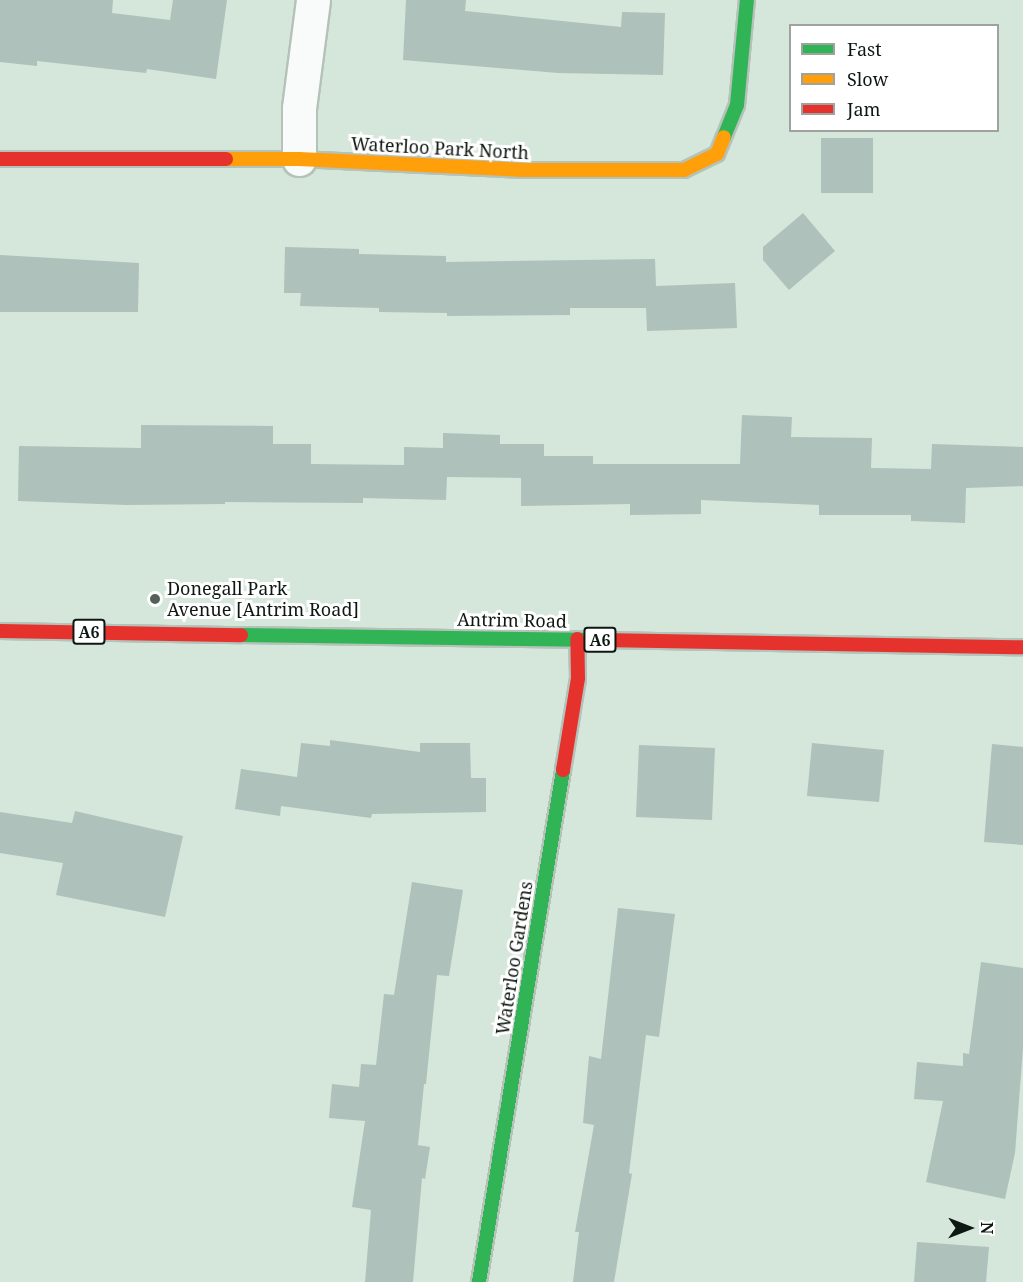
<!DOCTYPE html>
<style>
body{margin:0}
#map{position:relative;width:1023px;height:1282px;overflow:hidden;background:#d5e6db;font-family:"Noto Serif",serif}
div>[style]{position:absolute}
.building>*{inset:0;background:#aec1bb}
.roads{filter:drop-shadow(2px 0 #b5c2ba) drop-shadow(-2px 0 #b5c2ba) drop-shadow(0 2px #b5c2ba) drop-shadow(0 -2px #b5c2ba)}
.street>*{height:33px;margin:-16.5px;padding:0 16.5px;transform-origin:16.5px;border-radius:16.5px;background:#f9fbfa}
.fast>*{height:14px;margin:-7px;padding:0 7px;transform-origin:7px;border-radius:7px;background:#30b455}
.slow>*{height:14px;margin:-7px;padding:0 7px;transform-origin:7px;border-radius:7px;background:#ff9f0a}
.jam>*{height:14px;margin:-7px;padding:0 7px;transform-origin:7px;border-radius:7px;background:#e5322d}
.dots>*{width:16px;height:16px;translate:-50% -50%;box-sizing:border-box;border:3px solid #fff;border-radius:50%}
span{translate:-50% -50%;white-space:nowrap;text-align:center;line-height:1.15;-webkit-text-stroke:6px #fff;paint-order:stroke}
.shield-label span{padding:2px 4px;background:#fff;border:2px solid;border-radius:4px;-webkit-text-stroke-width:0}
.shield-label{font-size:16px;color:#0e1812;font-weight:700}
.street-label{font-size:18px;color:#0e1812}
.poi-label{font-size:18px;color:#0e1812}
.left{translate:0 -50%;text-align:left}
.legend{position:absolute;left:789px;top:24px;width:210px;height:108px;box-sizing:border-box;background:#fff;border:2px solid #9fa3a0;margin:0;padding:8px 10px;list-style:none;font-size:18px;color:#0e1812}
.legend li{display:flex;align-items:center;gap:12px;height:30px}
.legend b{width:30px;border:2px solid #9fa3a0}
.north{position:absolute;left:939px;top:1198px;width:60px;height:60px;-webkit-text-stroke:4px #fff;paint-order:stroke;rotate:90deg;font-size:16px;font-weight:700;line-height:24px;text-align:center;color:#0e1812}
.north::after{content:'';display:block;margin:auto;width:21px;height:27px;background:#0e1812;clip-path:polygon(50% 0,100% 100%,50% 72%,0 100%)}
</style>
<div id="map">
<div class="building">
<div style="clip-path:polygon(0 0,113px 0,112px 13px,170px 20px,173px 0,227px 0,216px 79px,147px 69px,146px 73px,37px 61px,37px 66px,0 62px)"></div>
<div style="clip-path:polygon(406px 0,466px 0,465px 11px,621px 27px,622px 12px,665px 13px,663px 75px,558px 73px,403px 60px)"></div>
<div style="clip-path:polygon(821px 138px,873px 138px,873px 193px,821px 193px)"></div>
<div style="clip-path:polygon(803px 213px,835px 251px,789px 290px,763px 260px,763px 247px)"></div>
<div style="clip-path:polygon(285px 247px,359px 249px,359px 254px,446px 256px,446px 262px,655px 259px,656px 286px,735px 283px,737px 328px,647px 331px,646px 308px,570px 308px,570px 315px,447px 316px,447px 313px,379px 312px,379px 308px,300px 306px,301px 293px,284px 293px)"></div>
<div style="clip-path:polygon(0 255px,139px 263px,138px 312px,0 312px)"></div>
<div style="clip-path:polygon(742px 415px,792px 417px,791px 437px,872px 438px,871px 468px,931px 469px,932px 444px,1023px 447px,1023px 486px,966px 488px,965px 523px,911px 521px,911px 515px,819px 515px,819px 505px,701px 500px,701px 514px,630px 515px,630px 504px,521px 506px,521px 478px,447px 477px,446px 500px,363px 498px,363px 503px,225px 502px,225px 504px,127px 505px,18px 501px,19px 446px,141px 448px,141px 425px,273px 426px,273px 444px,311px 444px,311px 464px,404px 465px,404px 447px,443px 448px,443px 433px,500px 435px,500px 444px,544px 444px,544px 456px,593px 456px,593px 464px,740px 464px)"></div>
<div style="clip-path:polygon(330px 740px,420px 752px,420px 743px,470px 743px,471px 778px,486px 778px,486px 812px,372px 814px,371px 818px,281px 806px,280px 816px,235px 809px,241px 769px,297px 777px,301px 743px,330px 746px)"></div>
<div style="clip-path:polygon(812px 743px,884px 750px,879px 802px,807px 796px)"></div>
<div style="clip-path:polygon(992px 744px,1023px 747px,1023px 845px,984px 842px)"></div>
<div style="clip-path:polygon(639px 745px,715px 748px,712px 820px,636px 817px)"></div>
<div style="clip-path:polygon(75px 811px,183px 836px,165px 917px,56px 895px,63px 863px,0 853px,0 812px,72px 823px)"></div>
<div style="clip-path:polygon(412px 882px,463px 890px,449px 976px,437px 975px,426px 1084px,424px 1084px,418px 1145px,430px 1147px,425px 1179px,422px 1178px,413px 1282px,365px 1282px,371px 1210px,352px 1207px,365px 1121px,329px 1118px,332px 1084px,359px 1087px,361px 1064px,376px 1065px,384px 994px,394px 995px)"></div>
<div style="clip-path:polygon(618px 908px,675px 914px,659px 1037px,646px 1035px,629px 1173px,632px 1174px,614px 1282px,573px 1282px,579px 1232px,575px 1232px,594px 1125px,583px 1123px,589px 1056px,601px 1059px)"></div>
<div style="clip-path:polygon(981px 962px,1023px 968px,1023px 1048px,1015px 1153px,1005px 1199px,926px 1182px,943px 1101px,914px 1099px,917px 1062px,963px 1066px,963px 1053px,969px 1054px)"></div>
<div style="clip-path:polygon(917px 1242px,989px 1247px,986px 1282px,914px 1282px)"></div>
</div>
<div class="roads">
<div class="street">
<div style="left:299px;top:159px;width:51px;rotate:-90deg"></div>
<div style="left:299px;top:108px;width:109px;rotate:-82.6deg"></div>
</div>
<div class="fast">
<div style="left:724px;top:137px;width:35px;rotate:-68deg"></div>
<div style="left:737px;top:105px;width:105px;rotate:-84.6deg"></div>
<div style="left:241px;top:635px;width:360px;rotate:0.8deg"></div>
<div style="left:479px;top:1282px;width:519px;rotate:-80.68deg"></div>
</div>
<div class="slow">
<div style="left:226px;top:159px;width:73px"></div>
<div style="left:299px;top:159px;width:221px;rotate:2.8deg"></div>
<div style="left:520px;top:170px;width:164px"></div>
<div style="left:684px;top:170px;width:37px;rotate:-26deg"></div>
<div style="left:717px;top:154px;width:18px;rotate:-68deg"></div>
</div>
<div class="jam">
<div style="left:0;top:159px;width:226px"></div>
<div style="left:0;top:631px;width:241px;rotate:1deg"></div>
<div style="left:601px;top:640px;width:422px;rotate:1deg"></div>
<div style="left:563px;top:770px;width:93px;rotate:-80.7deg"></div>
<div style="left:578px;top:678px;width:39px;rotate:-91deg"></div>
</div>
</div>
<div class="dots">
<div style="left:155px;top:599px;background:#546058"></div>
</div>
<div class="shield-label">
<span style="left:89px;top:632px">A6</span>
<span style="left:600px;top:640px">A6</span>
</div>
<div class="street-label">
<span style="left:440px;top:148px;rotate:3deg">Waterloo Park North</span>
<span style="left:512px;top:620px;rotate:1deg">Antrim Road</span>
<span style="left:514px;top:958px;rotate:-81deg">Waterloo Gardens</span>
</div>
<div class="poi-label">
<span class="left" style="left:167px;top:599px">Donegall Park<br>Avenue [Antrim Road]</span>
</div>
<ul class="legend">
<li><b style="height:8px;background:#30b455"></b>Fast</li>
<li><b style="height:8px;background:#ff9f0a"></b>Slow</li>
<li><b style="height:8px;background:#e5322d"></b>Jam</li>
</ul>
<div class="north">N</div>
</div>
